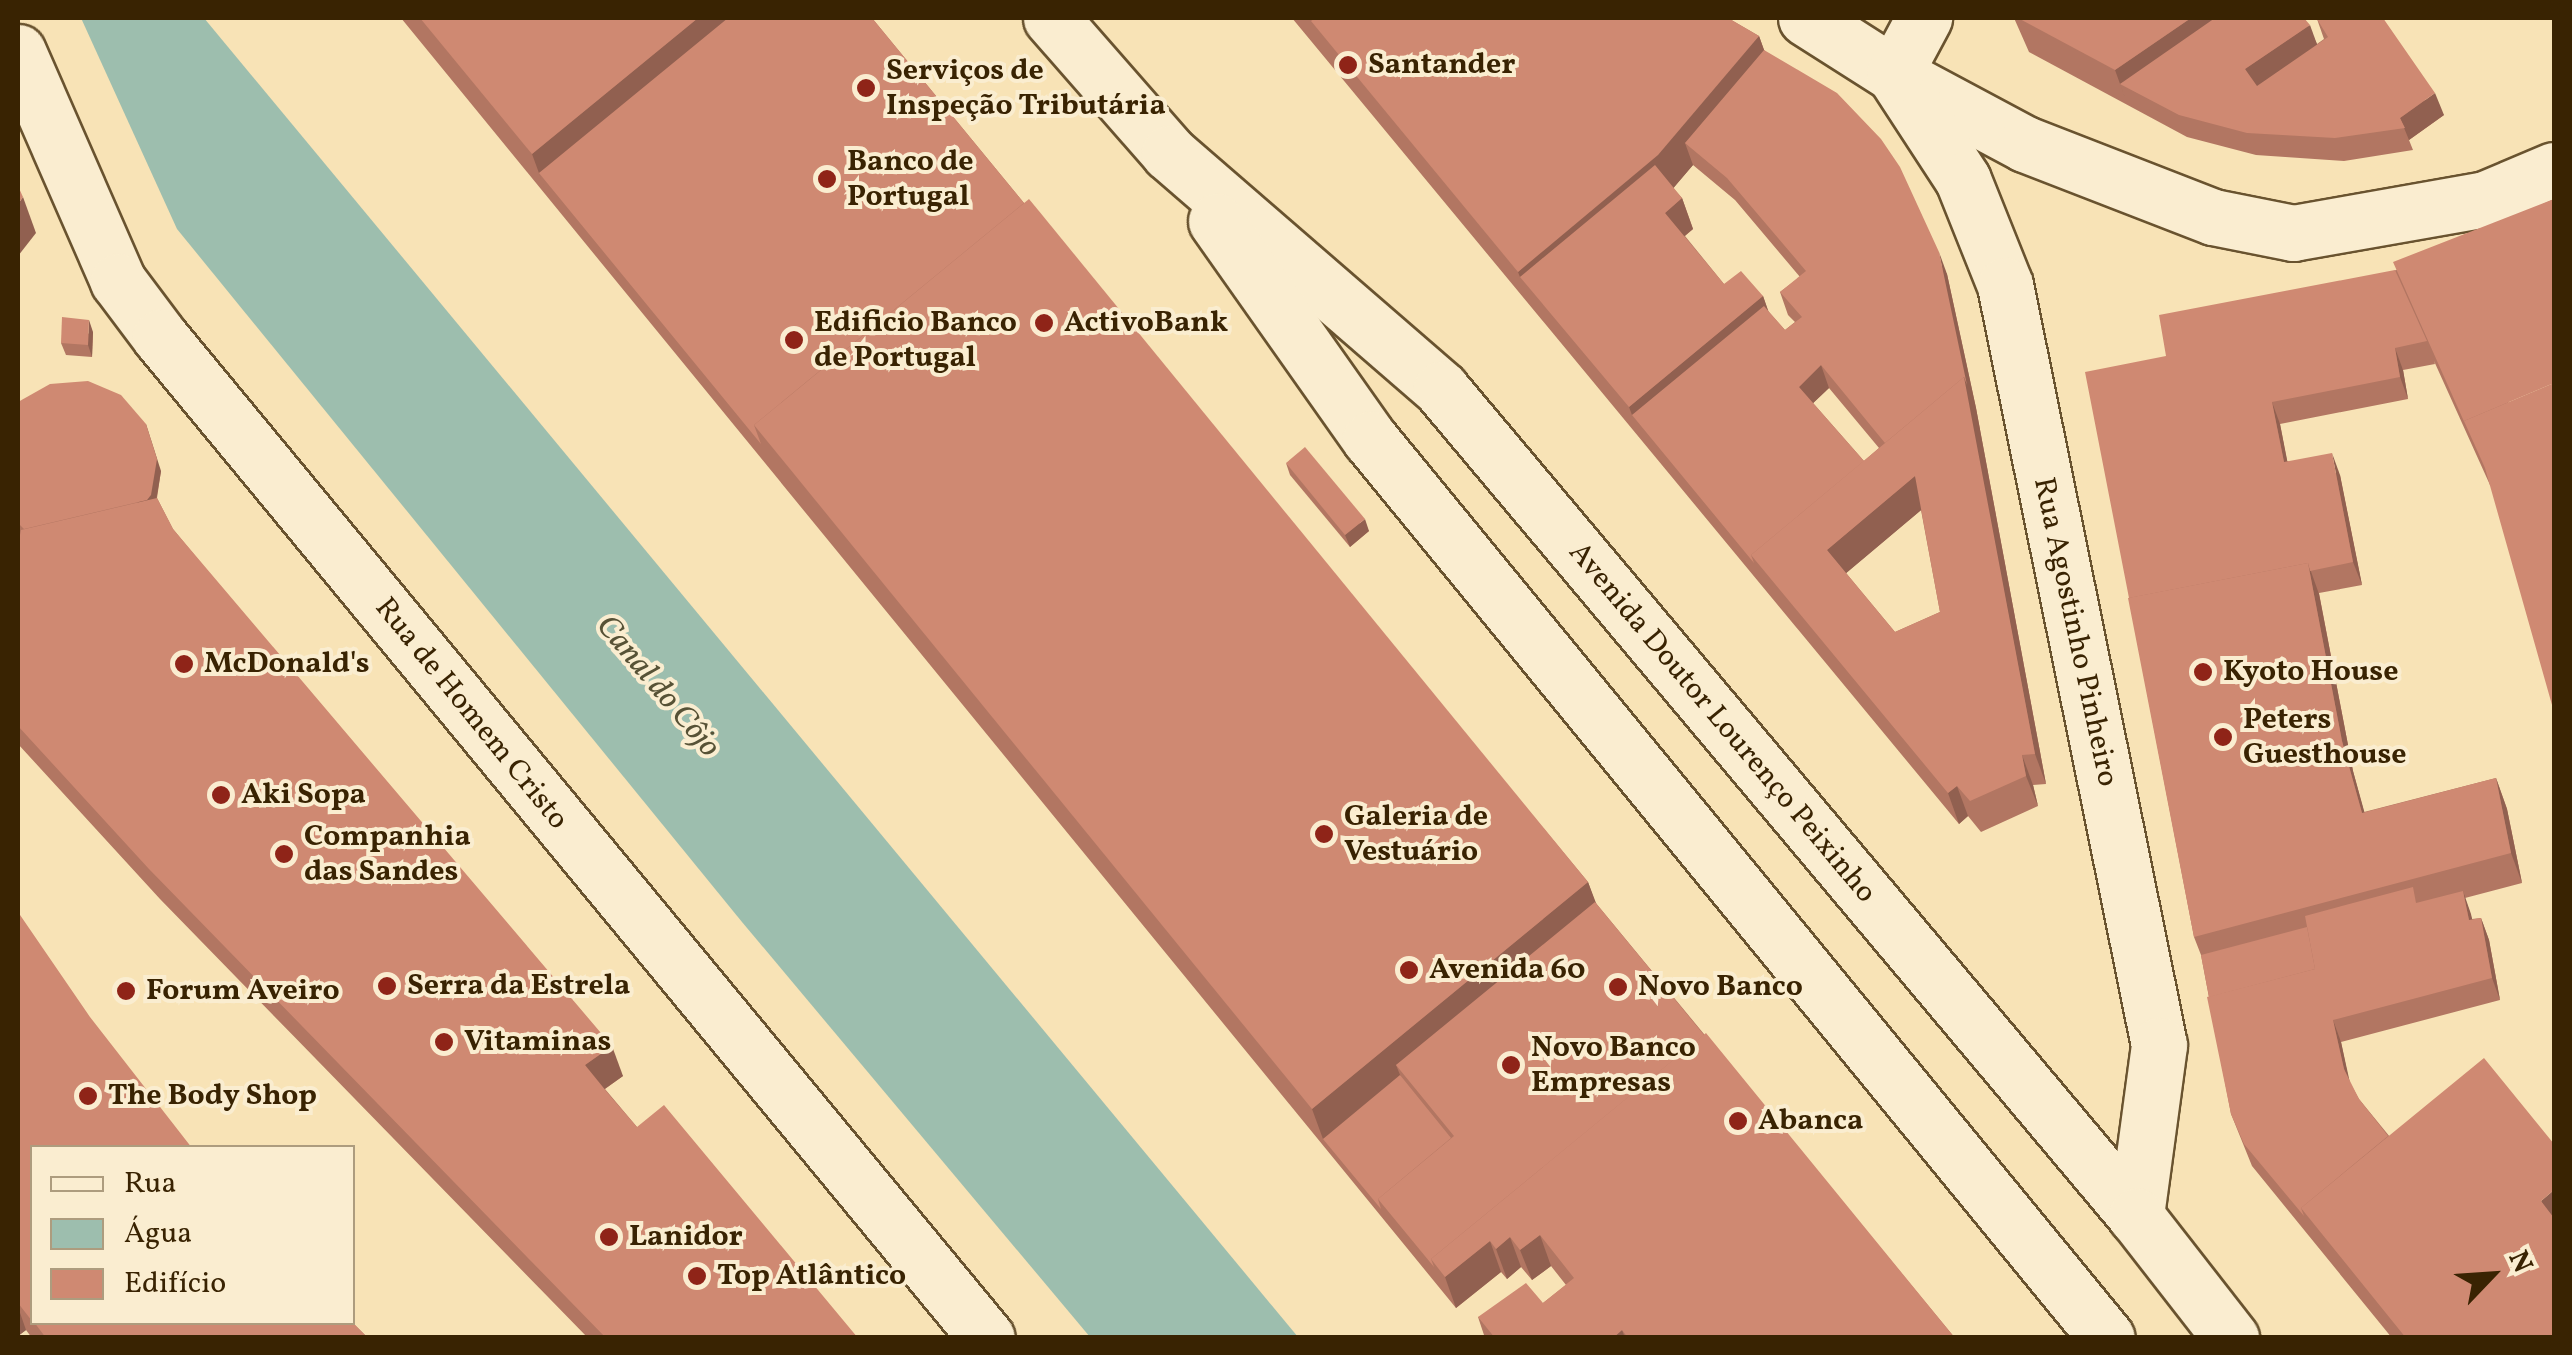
<!DOCTYPE html>
<meta charset="utf-8">
<style>
body{margin:0}
#map{position:relative;width:2572px;height:1355px;overflow:hidden;background:#f8e3b6;font-family:Vollkorn,serif}
div>[style]{position:absolute}
.water>*{inset:0;background:#9dbeae}
.roads{filter:drop-shadow(2px 0 #69532f) drop-shadow(-2px 0 #69532f) drop-shadow(0 2px #69532f) drop-shadow(0 -2px #69532f)}
.pedestrian>*{height:55px;margin:-27.5px;padding:0 27.5px;transform-origin:27.5px;border-radius:27.5px;background:#faedd0}
.minor>*{height:55px;margin:-27.5px;padding:0 27.5px;transform-origin:27.5px;border-radius:27.5px;background:#faedd0}
.secondary>*{height:55px;margin:-27.5px;padding:0 27.5px;transform-origin:27.5px;border-radius:27.5px;background:#faedd0}
.wall>*{inset:0;background:#b27662}
.shaded-wall>*{inset:0;background:#916050}
.building>*{inset:0;background:#cf8972}
.dots>*{width:28px;height:28px;translate:-50% -50%;box-sizing:border-box;border:5px solid #faedd0;border-radius:50%}
span{translate:-50% -50%;white-space:nowrap;text-align:center;line-height:1.15;-webkit-text-stroke:8px #faedd0;paint-order:stroke}
.poi-label{font-size:30px;color:#392302;font-weight:700}
.left{translate:0 -50%;text-align:left}
.street-label{font-size:30px;color:#392302}
.water-label{font-size:32px;color:#575236;font-style:italic}
.frame{position:absolute;inset:0;border:20px solid #392302;pointer-events:none}
.legend{position:absolute;left:30px;top:1145px;width:325px;height:180px;box-sizing:border-box;background:#faedd0;border:2px solid #ad9c7e;margin:0;padding:12px 18px;list-style:none;font-size:30px;color:#392302}
.legend li{display:flex;align-items:center;gap:20px;height:50px}
.legend b{width:50px;border:2px solid #ad9c7e}
.north{position:absolute;left:2442px;top:1225px;width:100px;height:100px;-webkit-text-stroke:8px #faedd0;paint-order:stroke;rotate:65deg;font-size:28px;font-weight:700;line-height:40px;text-align:center;color:#392302}
.north::after{content:'';display:block;margin:auto;width:35px;height:45px;background:#392302;clip-path:polygon(50% 0,100% 100%,50% 72%,0 100%)}
</style>
<div id="map">
<div class="water">
<div style="clip-path:polygon(81px 18px,204px 18px,1298px 1337px,1090px 1337px,742px 922px,177px 229px)"></div>
</div>
<div class="roads">
<div class="pedestrian">
<div style="left:18px;top:52px;width:250px;rotate:66.4deg"></div>
<div style="left:118px;top:281px;width:70px;rotate:53.1deg"></div>
<div style="left:160px;top:337px;width:1298px;rotate:50.44deg"></div>
</div>
<div class="minor">
<div style="left:1051px;top:18px;width:179px;rotate:48.8deg"></div>
<div style="left:1806px;top:18px;width:104px;rotate:32.5deg"></div>
<div style="left:1894px;top:74px;width:149px;rotate:28.1deg"></div>
<div style="left:2025px;top:144px;width:202px;rotate:21.2deg"></div>
<div style="left:2213px;top:217px;width:82px;rotate:11.3deg"></div>
<div style="left:2293px;top:233px;width:195px;rotate:-10deg"></div>
<div style="left:2485px;top:199px;width:75px;rotate:-22.8deg"></div>
<div style="left:1894px;top:74px;width:126px;rotate:56.9deg"></div>
<div style="left:1963px;top:180px;width:113px;rotate:68.2deg"></div>
<div style="left:2005px;top:285px;width:775px;rotate:78.55deg"></div>
<div style="left:2159px;top:1045px;width:173px;rotate:97.7deg"></div>
<div style="left:1894px;top:74px;width:64px;rotate:-61.8deg"></div>
</div>
<div class="secondary">
<div style="left:1169px;top:153px;width:360px;rotate:40.9deg"></div>
<div style="left:1441px;top:389px;width:1080px;rotate:49.96deg"></div>
<div style="left:2136px;top:1216px;width:155px;rotate:52.1deg"></div>
<div style="left:1216px;top:221px;width:267px;rotate:54.8deg"></div>
<div style="left:1370px;top:439px;width:1162px;rotate:50.66deg"></div>
</div>
</div>
<div class="wall">
<div style="clip-path:polygon(401px 18px,872px 18px,1024px 203px,1588px 882px,1595px 902px,1955px 1338px,1485px 1338px,1478px 1317px,1543px 1303px,1566px 1285px,1551px 1266px,1532px 1280px,1521px 1267px,1507px 1279px,1501px 1272px,1456px 1308px)"></div>
<div style="clip-path:polygon(evenodd,1292px 18px,1728px 18px,1759px 36px,1764px 50px,1947px 274px,1976px 408px,2046px 784px,2033px 785px,2038px 806px,1981px 832px,1968px 816px,1959px 824px,1292px 18px,1693px 165px,1735px 200px,1800px 277px,1780px 292px,1788px 315px,1795px 322px,1785px 330px,1768px 311px,1763px 296px,1724px 284px,1685px 236px,1693px 229px,1682px 198px,1673px 188px,1693px 165px,1292px 18px,1829px 388px,1879px 448px,1864px 461px,1813px 403px,1829px 388px,1292px 18px,1921px 510px,1940px 612px,1895px 632px,1846px 573px,1921px 510px)"></div>
<div style="clip-path:polygon(2014px 18px,2304px 18px,2317px 44px,2324px 39px,2317px 19px,2444px 115px,2409px 140px,2413px 150px,2344px 161px,2256px 155px,2187px 137px,2029px 52px)"></div>
<div style="clip-path:polygon(2554px 199px,2490px 485px,2434px 361px,2435px 364px,2403px 370px,2408px 399px,2280px 424px,2287px 461px,2340px 475px,2362px 585px,2319px 593px,2353px 771px,2364px 812px,2496px 778px,2507px 809px,2522px 883px,2465px 898px,2472px 919px,2481px 918px,2489px 940px,2500px 1000px,2341px 1042px,2349px 1081px,2359px 1099px,2554px 1338px,2392px 1338px,2252px 1166px,2231px 1114px,2201px 955px,2194px 937px,2129px 598px,2166px 356px,2396px 270px)"></div>
<div style="clip-path:polygon(93px 332px,92px 357px,66px 355px,61px 343px)"></div>
<div style="clip-path:polygon(18px 402px,161px 471px,157px 498px,173px 529px,623px 1076px,605px 1089px,637px 1127px,858px 1338px,588px 1338px,160px 899px,18px 744px,18px 545px,20px 533px,18px 530px)"></div>
<div style="clip-path:polygon(1286px 463px,1369px 531px,1350px 547px,1290px 475px)"></div>
<div style="clip-path:polygon(18px 912px,32px 1148px,32px 1322px,352px 1322px,368px 1338px,32px 1338px,26px 1330px,18px 1336px)"></div>
</div>
<div class="shaded-wall">
<div style="clip-path:polygon(698px 18px,764px 18px,539px 173px,547px 195px,532px 154px)"></div>
<div style="clip-path:polygon(2191px 18px,2256px 18px,2120px 84px,2128px 106px,2115px 70px)"></div>
<div style="clip-path:polygon(2310px 25px,2318px 47px,2253px 92px,2245px 69px)"></div>
<div style="clip-path:polygon(1759px 36px,1772px 72px,1685px 143px,1693px 165px,1671px 191px,1520px 277px,1518px 272px)"></div>
<div style="clip-path:polygon(2435px 93px,2444px 115px,2409px 140px,2400px 118px)"></div>
<div style="clip-path:polygon(23px 197px,36px 233px,18px 256px,18px 204px)"></div>
<div style="clip-path:polygon(1682px 198px,1693px 229px,1676px 243px,1665px 213px)"></div>
<div style="clip-path:polygon(1939px 252px,1947px 274px,1976px 408px,2046px 784px,2035px 754px)"></div>
<div style="clip-path:polygon(1763px 296px,1774px 327px,1632px 415px,1629px 407px)"></div>
<div style="clip-path:polygon(89px 320px,93px 332px,92px 357px,88px 345px)"></div>
<div style="clip-path:polygon(2395px 348px,2403px 370px,2408px 399px,2400px 377px)"></div>
<div style="clip-path:polygon(1821px 365px,1829px 388px,1807px 409px,1799px 387px)"></div>
<div style="clip-path:polygon(2272px 402px,2280px 424px,2292px 485px,2284px 462px)"></div>
<div style="clip-path:polygon(146px 424px,161px 471px,155px 507px,134px 537px)"></div>
<div style="clip-path:polygon(2332px 453px,2340px 475px,2362px 585px,2353px 562px)"></div>
<div style="clip-path:polygon(1915px 476px,1926px 506px,1838px 580px,1827px 550px)"></div>
<div style="clip-path:polygon(1365px 519px,1369px 531px,1350px 547px,1345px 535px)"></div>
<div style="clip-path:polygon(2308px 563px,2319px 594px,2353px 771px,2373px 843px,2362px 813px,2342px 741px)"></div>
<div style="clip-path:polygon(2022px 755px,2033px 785px,2038px 806px,2026px 776px)"></div>
<div style="clip-path:polygon(2496px 778px,2507px 809px,2522px 883px,2511px 853px)"></div>
<div style="clip-path:polygon(1957px 786px,1968px 816px,1959px 824px,1948px 793px)"></div>
<div style="clip-path:polygon(1588px 882px,1604px 924px,1396px 1065px,1405px 1087px,1323px 1139px,1312px 1109px)"></div>
<div style="clip-path:polygon(2463px 891px,2471px 914px,2477px 942px,2469px 920px)"></div>
<div style="clip-path:polygon(2481px 918px,2489px 940px,2500px 1000px,2492px 978px)"></div>
<div style="clip-path:polygon(2333px 1020px,2341px 1042px,2352px 1092px,2344px 1069px)"></div>
<div style="clip-path:polygon(612px 1046px,623px 1076px,596px 1095px,585px 1065px)"></div>
<div style="clip-path:polygon(2554px 1190px,2554px 1230px,2541px 1201px)"></div>
<div style="clip-path:polygon(1540px 1235px,1551px 1266px,1532px 1280px,1520px 1250px)"></div>
<div style="clip-path:polygon(1510px 1237px,1521px 1267px,1507px 1279px,1496px 1249px)"></div>
<div style="clip-path:polygon(1490px 1241px,1501px 1272px,1456px 1308px,1445px 1277px)"></div>
<div style="clip-path:polygon(18px 1307px,26px 1330px,18px 1336px)"></div>
<div style="clip-path:polygon(1622px 1330px,1625px 1338px,1613px 1338px)"></div>
</div>
<div class="building">
<div style="clip-path:polygon(420px 18px,698px 18px,532px 154px)"></div>
<div style="clip-path:polygon(728px 18px,872px 18px,1024px 203px,754px 425px,761px 444px,539px 173px)"></div>
<div style="clip-path:polygon(1315px 18px,1728px 18px,1759px 36px,1658px 155px,1518px 272px,1311px 21px)"></div>
<div style="clip-path:polygon(2018px 18px,2191px 18px,2115px 70px)"></div>
<div style="clip-path:polygon(2215px 18px,2304px 18px,2310px 25px,2245px 69px,2257px 86px,2328px 37px,2317px 19px,2319px 18px,2383px 18px,2435px 93px,2400px 118px,2405px 128px,2335px 138px,2247px 133px,2179px 115px,2120px 84px)"></div>
<div style="clip-path:polygon(1764px 50px,1837px 93px,1881px 139px,1900px 167px,1939px 252px,1967px 385px,1964px 377px,1885px 443px,1821px 365px,1799px 387px,1864px 461px,1751px 555px,1754px 563px,1632px 415px,1764px 306px,1785px 330px,1802px 317px,1780px 292px,1806px 271px,1727px 178px,1685px 143px)"></div>
<div style="clip-path:polygon(1655px 165px,1682px 198px,1665px 213px,1724px 284px,1741px 271px,1763px 296px,1629px 407px,1520px 277px)"></div>
<div style="clip-path:polygon(18px 186px,23px 197px,18px 204px)"></div>
<div style="clip-path:polygon(1029px 199px,1588px 882px,1312px 1109px,754px 425px)"></div>
<div style="clip-path:polygon(2554px 199px,2554px 383px,2464px 421px,2466px 426px,2393px 262px)"></div>
<div style="clip-path:polygon(2395px 270px,2427px 341px,2395px 348px,2400px 377px,2272px 402px,2284px 462px,2332px 453px,2353px 562px,2310px 571px,2308px 563px,2129px 598px,2085px 372px,2166px 356px,2159px 315px)"></div>
<div style="clip-path:polygon(62px 317px,89px 320px,88px 345px,61px 343px)"></div>
<div style="clip-path:polygon(evenodd,1964px 377px,2035px 754px,2022px 755px,2026px 776px,1970px 801px,1957px 786px,1948px 793px,1751px 555px,1964px 377px,1915px 476px,1940px 612px,1895px 632px,1827px 550px,1915px 476px)"></div>
<div style="clip-path:polygon(88px 381px,121px 395px,146px 424px,157px 459px,151px 495px,147px 500px,24px 529px,18px 523px,18px 402px,50px 384px)"></div>
<div style="clip-path:polygon(2554px 383px,2554px 712px,2485px 468px,2464px 421px)"></div>
<div style="clip-path:polygon(1305px 447px,1365px 519px,1345px 535px,1286px 463px)"></div>
<div style="clip-path:polygon(157px 498px,173px 529px,612px 1046px,585px 1065px,611px 1097px,637px 1127px,664px 1105px,858px 1338px,606px 1338px,149px 869px,18px 726px,18px 545px,21px 530px)"></div>
<div style="clip-path:polygon(2308px 563px,2342px 741px,2362px 813px,2496px 778px,2511px 853px,2194px 937px,2128px 598px)"></div>
<div style="clip-path:polygon(2413px 887px,2416px 903px,2463px 891px,2469px 920px,2481px 918px,2492px 978px,2333px 1020px,2344px 1069px,2359px 1099px,2388px 1136px,2301px 1208px,2304px 1216px,2244px 1144px,2231px 1114px,2207px 997px,2315px 969px,2305px 916px)"></div>
<div style="clip-path:polygon(1595px 902px,1704px 1035px,1431px 1259px,1434px 1267px,1378px 1199px,1454px 1136px,1396px 1065px)"></div>
<div style="clip-path:polygon(18px 912px,90px 1017px,192px 1148px,32px 1148px,32px 1321px,18px 1303px)"></div>
<div style="clip-path:polygon(2307px 927px,2315px 969px,2209px 997px,2201px 955px)"></div>
<div style="clip-path:polygon(1706px 1033px,1955px 1338px,1628px 1338px,1622px 1330px,1613px 1338px,1495px 1338px,1478px 1317px,1526px 1283px,1543px 1303px,1574px 1278px,1540px 1235px,1520px 1250px,1510px 1237px,1496px 1249px,1490px 1241px,1445px 1277px,1431px 1259px)"></div>
<div style="clip-path:polygon(2484px 1058px,2554px 1144px,2554px 1190px,2541px 1201px,2554px 1218px,2554px 1338px,2406px 1338px,2301px 1208px)"></div>
<div style="clip-path:polygon(1400px 1075px,1451px 1138px,1378px 1199px,1381px 1209px,1323px 1139px)"></div>
<div style="clip-path:polygon(34px 1322px,352px 1322px,368px 1338px,46px 1338px)"></div>
</div>
<div class="dots">
<div style="left:1348px;top:65px;background:#8f2418"></div>
<div style="left:866px;top:88px;background:#8f2418"></div>
<div style="left:827px;top:179px;background:#8f2418"></div>
<div style="left:1044px;top:323px;background:#8f2418"></div>
<div style="left:794px;top:340px;background:#8f2418"></div>
<div style="left:184px;top:664px;background:#8f2418"></div>
<div style="left:2203px;top:672px;background:#8f2418"></div>
<div style="left:2223px;top:737px;background:#8f2418"></div>
<div style="left:221px;top:795px;background:#8f2418"></div>
<div style="left:1324px;top:834px;background:#8f2418"></div>
<div style="left:284px;top:854px;background:#8f2418"></div>
<div style="left:1409px;top:970px;background:#8f2418"></div>
<div style="left:387px;top:986px;background:#8f2418"></div>
<div style="left:1618px;top:987px;background:#8f2418"></div>
<div style="left:126px;top:991px;background:#8f2418"></div>
<div style="left:444px;top:1042px;background:#8f2418"></div>
<div style="left:1511px;top:1065px;background:#8f2418"></div>
<div style="left:88px;top:1096px;background:#8f2418"></div>
<div style="left:1738px;top:1121px;background:#8f2418"></div>
<div style="left:609px;top:1237px;background:#8f2418"></div>
<div style="left:697px;top:1276px;background:#8f2418"></div>
</div>
<div class="poi-label">
<span class="left" style="left:1368px;top:65px">Santander</span>
<span class="left" style="left:886px;top:88px">Serviços de<br>Inspeção Tributária</span>
<span class="left" style="left:847px;top:179px">Banco de<br>Portugal</span>
<span class="left" style="left:814px;top:340px">Edificio Banco<br>de Portugal</span>
<span class="left" style="left:1064px;top:323px">ActivoBank</span>
<span class="left" style="left:204px;top:664px">McDonald's</span>
<span class="left" style="left:2223px;top:672px">Kyoto House</span>
<span class="left" style="left:2243px;top:737px">Peters<br>Guesthouse</span>
<span class="left" style="left:241px;top:795px">Aki Sopa</span>
<span class="left" style="left:1344px;top:834px">Galeria de<br>Vestuário</span>
<span class="left" style="left:304px;top:854px">Companhia<br>das Sandes</span>
<span class="left" style="left:1429px;top:970px">Avenida 60</span>
<span class="left" style="left:407px;top:986px">Serra da Estrela</span>
<span class="left" style="left:1638px;top:987px">Novo Banco</span>
<span class="left" style="left:146px;top:991px">Forum Aveiro</span>
<span class="left" style="left:464px;top:1042px">Vitaminas</span>
<span class="left" style="left:1531px;top:1065px">Novo Banco<br>Empresas</span>
<span class="left" style="left:108px;top:1096px">The Body Shop</span>
<span class="left" style="left:1758px;top:1121px">Abanca</span>
<span class="left" style="left:629px;top:1237px">Lanidor</span>
<span class="left" style="left:717px;top:1276px">Top Atlântico</span>
</div>
<div class="street-label">
<span style="left:2075px;top:632px;rotate:78deg">Rua Agostinho Pinheiro</span>
<span style="left:471px;top:714px;rotate:51deg">Rua de Homem Cristo</span>
<span style="left:1722px;top:723px;rotate:50deg">Avenida Doutor Lourenço Peixinho</span>
</div>
<div class="water-label">
<span style="left:657px;top:687px;rotate:50deg">Canal do Côjo</span>
</div>
<div class="frame"></div>
<ul class="legend">
<li><b style="height:12px;background:#faedd0"></b>Rua</li>
<li><b style="height:28px;background:#9dbeae"></b>Água</li>
<li><b style="height:28px;background:#cf8972"></b>Edifício</li>
</ul>
<div class="north">N</div>
</div>
